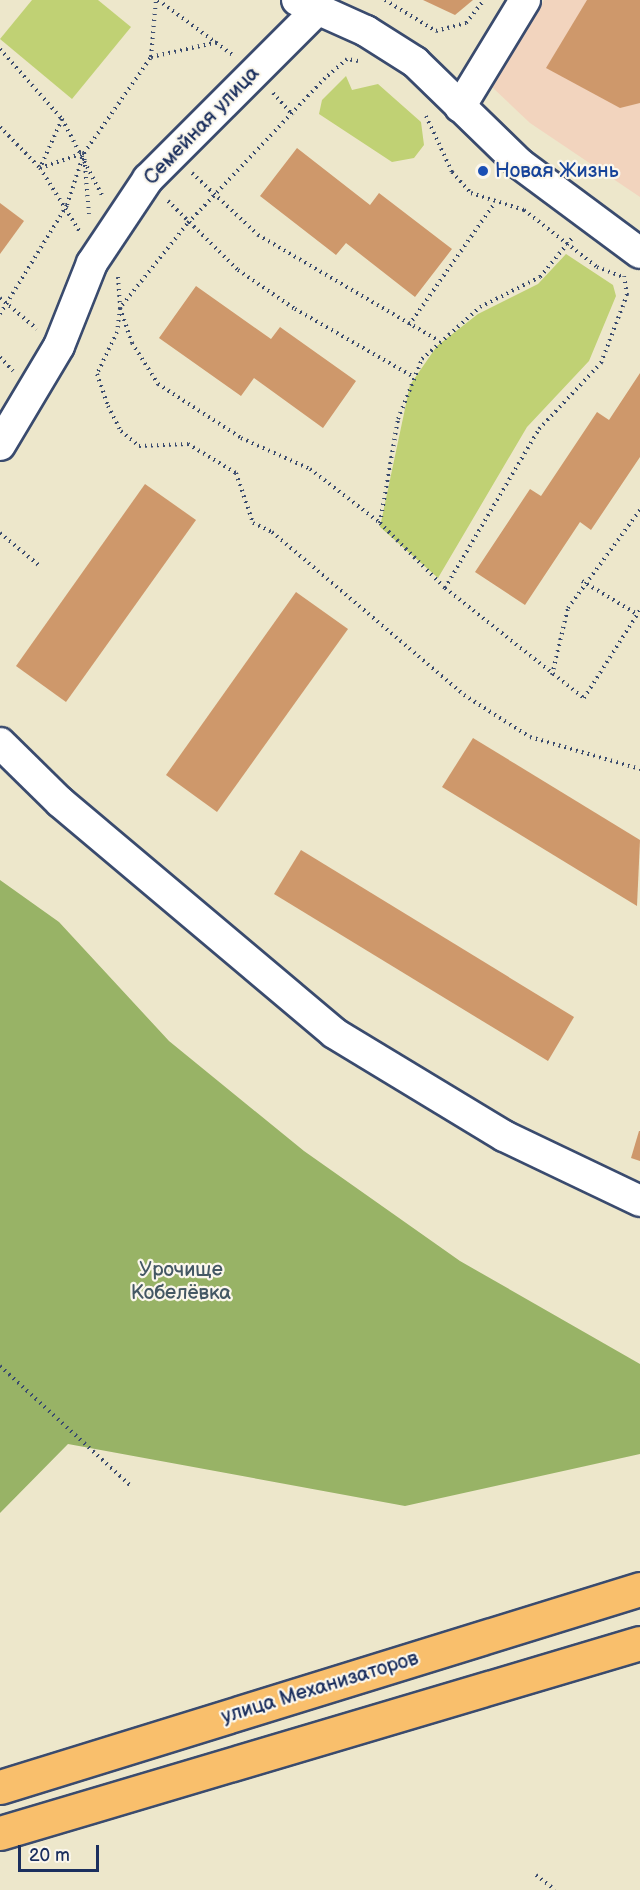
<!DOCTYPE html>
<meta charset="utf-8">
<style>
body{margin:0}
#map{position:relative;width:640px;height:1890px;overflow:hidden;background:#ede7cb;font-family:"Balsamiq Sans",sans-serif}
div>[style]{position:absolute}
.built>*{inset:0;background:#f2d4be}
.green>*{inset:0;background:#c0d174}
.forest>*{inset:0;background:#98b366}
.building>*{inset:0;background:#ce986b}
.path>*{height:4px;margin-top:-2px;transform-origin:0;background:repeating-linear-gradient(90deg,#3a4b6e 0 1.5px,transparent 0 6px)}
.roads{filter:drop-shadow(2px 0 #3a4b6e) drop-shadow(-2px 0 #3a4b6e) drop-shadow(0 2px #3a4b6e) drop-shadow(0 -2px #3a4b6e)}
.street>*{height:30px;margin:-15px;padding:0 15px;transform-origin:15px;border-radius:15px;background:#fff}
.primary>*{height:33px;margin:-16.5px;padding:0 16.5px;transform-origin:16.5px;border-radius:16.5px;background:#f9bf6c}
.dots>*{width:16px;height:16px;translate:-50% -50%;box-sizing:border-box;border:3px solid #fbf7ec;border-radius:50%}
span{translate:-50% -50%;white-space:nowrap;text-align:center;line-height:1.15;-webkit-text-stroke:4.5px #fbf7ec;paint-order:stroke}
.street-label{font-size:20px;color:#1b2f5e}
.transit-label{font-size:20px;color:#164399}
.left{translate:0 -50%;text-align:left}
.park-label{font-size:20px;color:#445864}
.scale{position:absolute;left:18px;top:1845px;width:81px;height:27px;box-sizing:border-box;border:3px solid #1b2f5e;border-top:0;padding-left:8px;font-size:18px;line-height:21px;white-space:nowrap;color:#1b2f5e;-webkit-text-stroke:4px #fbf7ec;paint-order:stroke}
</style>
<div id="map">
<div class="built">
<div style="clip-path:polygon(544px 0,640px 0,640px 197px,530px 123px,492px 87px)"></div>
</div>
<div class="green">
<div style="clip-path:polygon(32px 0,98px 0,131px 27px,72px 99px,0 39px)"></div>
<div style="clip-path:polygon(346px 76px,352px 90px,378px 84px,421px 122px,424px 145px,414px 158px,392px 162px,319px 114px,322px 100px)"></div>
<div style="clip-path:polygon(566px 254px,613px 285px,616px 296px,589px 361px,527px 427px,438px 578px,380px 527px,410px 385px,437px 346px,478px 314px,538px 284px)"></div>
</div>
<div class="forest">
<div style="clip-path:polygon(0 880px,59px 922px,169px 1041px,304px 1151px,460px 1261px,640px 1364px,640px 1454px,405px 1506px,68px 1444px,0 1513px)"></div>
</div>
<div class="building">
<div style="clip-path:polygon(423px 0,473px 0,455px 15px)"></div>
<div style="clip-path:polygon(587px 0,640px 0,640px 103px,620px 108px,546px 68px)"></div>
<div style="clip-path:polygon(297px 148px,370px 205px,379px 193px,452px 249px,415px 297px,346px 243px,336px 255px,260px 196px)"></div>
<div style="clip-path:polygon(0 203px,24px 221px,0 254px)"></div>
<div style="clip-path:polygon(196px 286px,271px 339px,280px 327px,356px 381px,323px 428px,254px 378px,241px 396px,159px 338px)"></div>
<div style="clip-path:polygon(640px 373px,640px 457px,591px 530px,580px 522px,525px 605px,475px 572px,530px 489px,541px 496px,597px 412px,609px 420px)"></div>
<div style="clip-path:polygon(145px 484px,196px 520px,66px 702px,16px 666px)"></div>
<div style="clip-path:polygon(296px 592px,348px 629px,217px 812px,166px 775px)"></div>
<div style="clip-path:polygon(473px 738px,640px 840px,637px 906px,442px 787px)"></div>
<div style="clip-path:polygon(301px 850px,574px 1017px,548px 1061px,274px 894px)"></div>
<div style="clip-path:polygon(639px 1131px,640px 1131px,640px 1161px,631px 1158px)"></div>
</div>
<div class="path">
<div style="left:158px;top:0;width:93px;rotate:36.3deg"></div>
<div style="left:385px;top:0;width:60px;rotate:31.3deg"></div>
<div style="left:436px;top:31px;width:31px;rotate:-15deg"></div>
<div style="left:466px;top:23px;width:29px;rotate:-52deg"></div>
<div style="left:0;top:49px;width:94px;rotate:48.5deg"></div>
<div style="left:62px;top:119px;width:88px;rotate:62.3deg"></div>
<div style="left:151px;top:57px;width:69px;rotate:-12.6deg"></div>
<div style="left:358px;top:61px;width:11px;rotate:-170deg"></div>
<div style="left:347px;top:59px;width:29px;rotate:139deg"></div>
<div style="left:325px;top:78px;width:201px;rotate:133.4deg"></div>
<div style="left:187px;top:224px;width:107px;rotate:128.6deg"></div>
<div style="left:120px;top:308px;width:24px;rotate:97deg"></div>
<div style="left:117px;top:332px;width:47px;rotate:115.5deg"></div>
<div style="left:97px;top:374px;width:34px;rotate:71deg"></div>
<div style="left:108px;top:406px;width:28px;rotate:63deg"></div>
<div style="left:121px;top:431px;width:23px;rotate:40deg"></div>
<div style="left:139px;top:446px;width:49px;rotate:-2.3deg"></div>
<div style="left:188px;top:444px;width:56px;rotate:31.1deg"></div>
<div style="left:236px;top:473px;width:53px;rotate:71.2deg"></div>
<div style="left:253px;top:523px;width:21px;rotate:25deg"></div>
<div style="left:272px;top:532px;width:252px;rotate:40.3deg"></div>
<div style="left:464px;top:695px;width:78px;rotate:32.5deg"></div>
<div style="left:530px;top:737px;width:115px;rotate:16.2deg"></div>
<div style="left:273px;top:93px;width:30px;rotate:48deg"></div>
<div style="left:426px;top:116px;width:62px;rotate:65.1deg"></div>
<div style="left:452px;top:172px;width:28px;rotate:48deg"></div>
<div style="left:471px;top:193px;width:56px;rotate:17.8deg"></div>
<div style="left:524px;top:210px;width:93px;rotate:38deg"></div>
<div style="left:597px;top:267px;width:26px;rotate:21deg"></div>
<div style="left:62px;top:119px;width:54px;rotate:114.2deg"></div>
<div style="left:40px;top:168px;width:46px;rotate:-18.8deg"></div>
<div style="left:84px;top:153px;width:61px;rotate:85.3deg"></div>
<div style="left:0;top:127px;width:57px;rotate:45.7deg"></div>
<div style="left:40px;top:168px;width:75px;rotate:58deg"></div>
<div style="left:192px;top:173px;width:91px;rotate:43.2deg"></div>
<div style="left:258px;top:235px;width:208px;rotate:30.3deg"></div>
<div style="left:168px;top:201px;width:98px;rotate:44.6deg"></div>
<div style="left:238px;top:270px;width:69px;rotate:34.4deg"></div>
<div style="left:295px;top:309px;width:135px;rotate:29.8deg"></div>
<div style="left:118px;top:277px;width:31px;rotate:86deg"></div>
<div style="left:120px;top:308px;width:37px;rotate:71deg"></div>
<div style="left:132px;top:343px;width:49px;rotate:57.6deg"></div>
<div style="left:158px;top:384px;width:99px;rotate:33deg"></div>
<div style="left:241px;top:438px;width:76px;rotate:24.2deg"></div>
<div style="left:310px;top:469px;width:88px;rotate:37.6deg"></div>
<div style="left:380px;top:523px;width:92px;rotate:45deg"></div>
<div style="left:445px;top:588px;width:177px;rotate:38.4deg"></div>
<div style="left:584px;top:698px;width:104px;rotate:-57.5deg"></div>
<div style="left:0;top:298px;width:48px;rotate:40deg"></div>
<div style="left:0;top:314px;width:128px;rotate:-58.4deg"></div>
<div style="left:67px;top:205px;width:55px;rotate:-71.9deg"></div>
<div style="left:84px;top:153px;width:117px;rotate:-55.1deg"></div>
<div style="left:151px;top:57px;width:57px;rotate:-85deg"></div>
<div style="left:409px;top:325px;width:148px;rotate:-54.9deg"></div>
<div style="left:0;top:357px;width:19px;rotate:47deg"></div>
<div style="left:380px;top:523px;width:106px;rotate:-80.2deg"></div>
<div style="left:398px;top:419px;width:65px;rotate:-68.2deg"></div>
<div style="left:422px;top:359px;width:78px;rotate:-41.9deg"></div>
<div style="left:480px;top:307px;width:67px;rotate:-26.6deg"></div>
<div style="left:540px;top:277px;width:52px;rotate:-50.5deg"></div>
<div style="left:0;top:533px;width:53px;rotate:39.7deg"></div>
<div style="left:582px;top:581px;width:64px;rotate:31deg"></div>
<div style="left:445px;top:588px;width:185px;rotate:-59.4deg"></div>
<div style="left:539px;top:429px;width:91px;rotate:-46.8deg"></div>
<div style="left:601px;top:363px;width:73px;rotate:-69.1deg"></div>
<div style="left:627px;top:295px;width:19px;rotate:-99deg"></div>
<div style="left:552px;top:675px;width:69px;rotate:-76.6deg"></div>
<div style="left:568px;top:608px;width:122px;rotate:-53.7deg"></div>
<div style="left:0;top:1366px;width:176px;rotate:42.5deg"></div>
<div style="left:536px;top:1875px;width:24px;rotate:38deg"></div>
</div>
<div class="roads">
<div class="street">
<div style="left:297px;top:0;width:76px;rotate:24.2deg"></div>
<div style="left:366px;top:31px;width:58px;rotate:32.3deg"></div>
<div style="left:415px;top:62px;width:146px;rotate:44.2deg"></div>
<div style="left:520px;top:164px;width:149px;rotate:36.6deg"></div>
<div style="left:460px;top:107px;width:125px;rotate:-58.7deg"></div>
<div style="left:0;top:445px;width:115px;rotate:-59.2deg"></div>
<div style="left:59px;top:346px;width:89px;rotate:-68.3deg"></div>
<div style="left:92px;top:263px;width:101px;rotate:-56.3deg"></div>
<div style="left:148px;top:179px;width:242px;rotate:-45deg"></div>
<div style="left:0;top:743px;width:84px;rotate:44.5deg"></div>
<div style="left:60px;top:802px;width:358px;rotate:40.1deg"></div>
<div style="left:334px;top:1033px;width:199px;rotate:31.2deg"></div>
<div style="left:504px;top:1136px;width:151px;rotate:25.5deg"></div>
</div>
<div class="primary">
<div style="left:0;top:1787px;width:670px;rotate:-17.19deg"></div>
<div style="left:0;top:1833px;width:668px;rotate:-16.53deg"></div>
</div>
</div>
<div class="dots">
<div style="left:483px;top:171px;background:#1a4fb4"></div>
</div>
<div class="street-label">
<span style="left:202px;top:126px;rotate:-46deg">Семейная улица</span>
<span style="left:320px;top:1688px;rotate:-17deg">улица Механизаторов</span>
</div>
<div class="transit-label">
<span class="left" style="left:495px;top:171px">Новая Жизнь</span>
</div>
<div class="park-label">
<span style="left:181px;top:1282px">Урочище<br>Кобелёвка</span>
</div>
<div class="scale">20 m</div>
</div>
